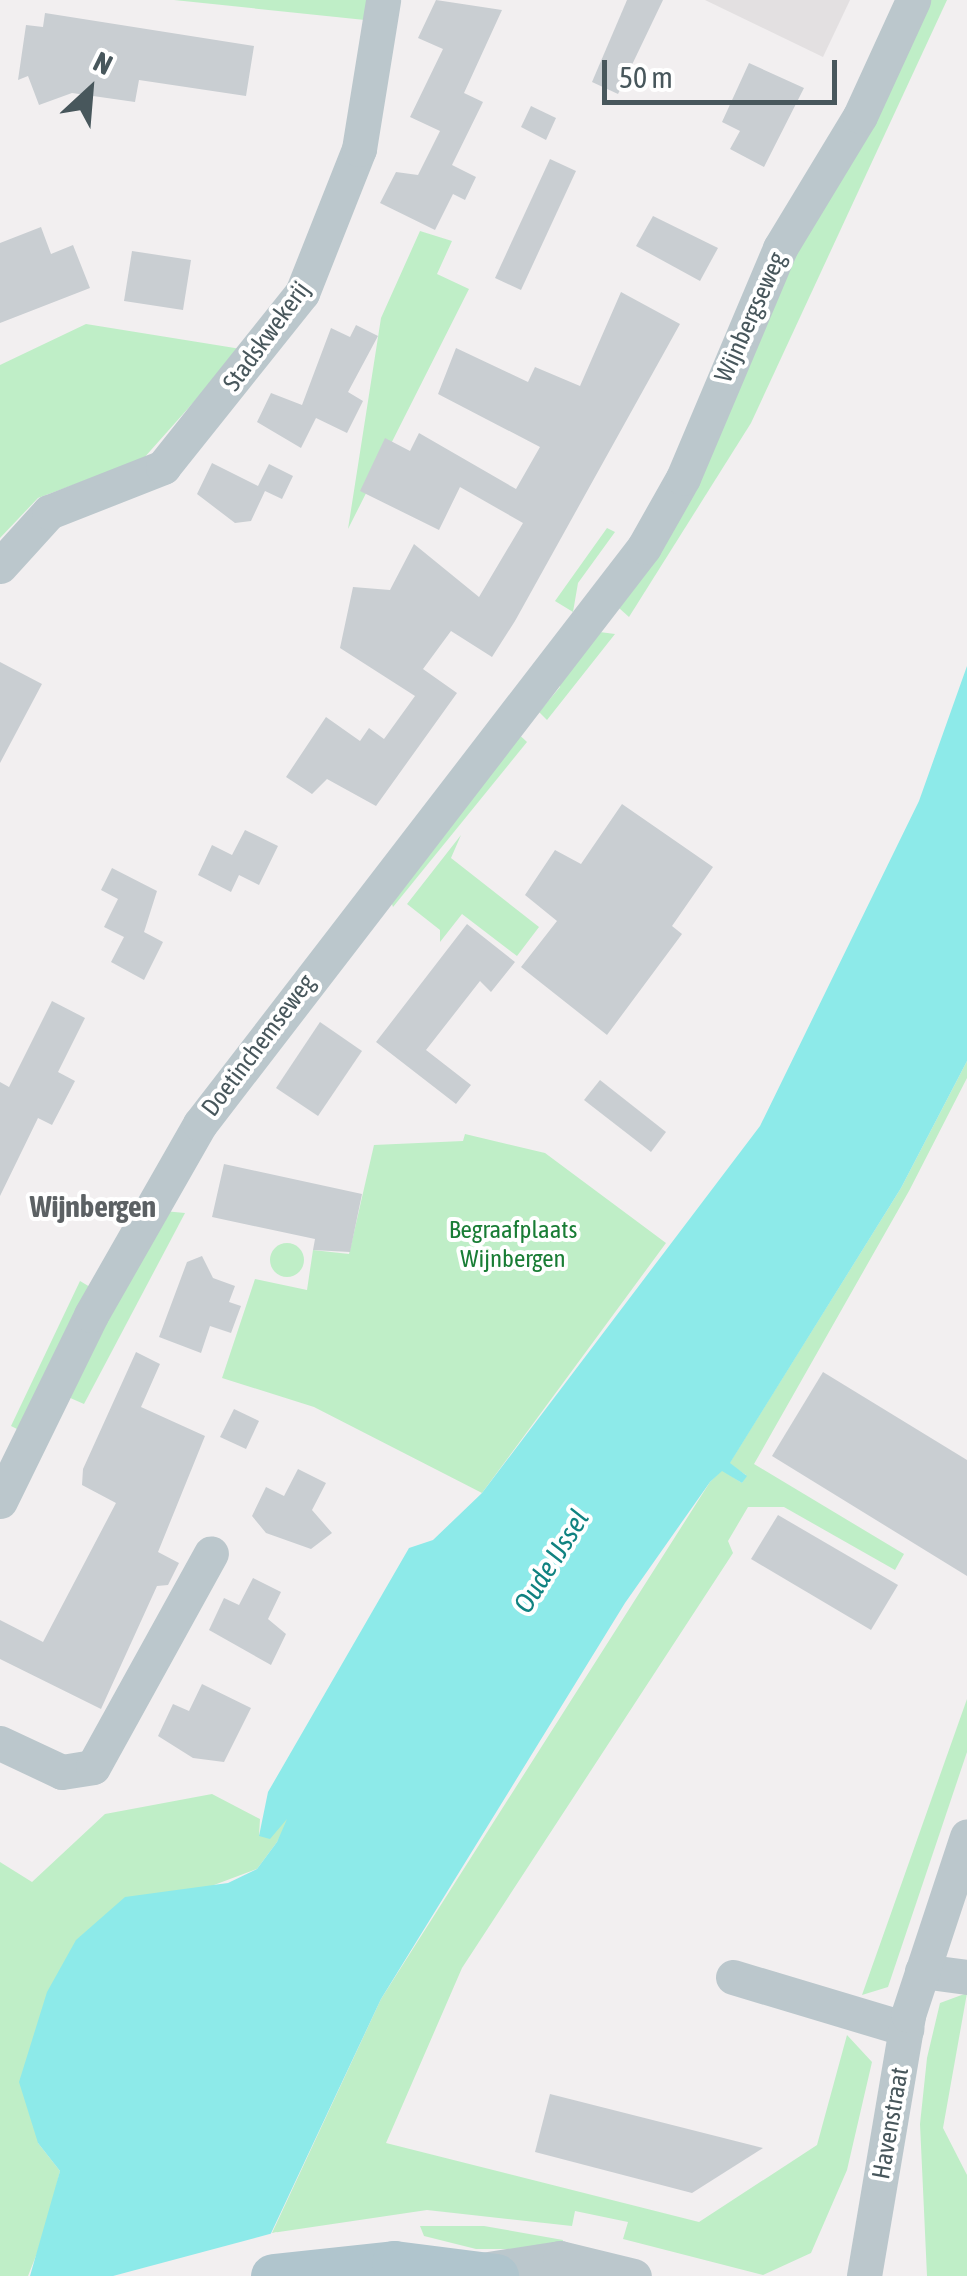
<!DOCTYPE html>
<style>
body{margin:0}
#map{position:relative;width:967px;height:2276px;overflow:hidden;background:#f2eff0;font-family:"Asap Condensed",sans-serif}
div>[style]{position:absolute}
.education>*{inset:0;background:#e3e0e1}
.green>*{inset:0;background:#bfeec7}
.round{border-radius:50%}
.water>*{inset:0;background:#8deae9}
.pier>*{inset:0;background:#f2eff0}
.building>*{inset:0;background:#c9ced2}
.minor>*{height:35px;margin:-17.5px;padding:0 17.5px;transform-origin:17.5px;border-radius:17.5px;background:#bbc7cc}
.major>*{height:45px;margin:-22.5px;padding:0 22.5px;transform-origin:22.5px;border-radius:22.5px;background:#b0c5cd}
span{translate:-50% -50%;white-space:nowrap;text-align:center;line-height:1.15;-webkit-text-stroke:8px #fff;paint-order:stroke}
.street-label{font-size:25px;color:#48575c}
.park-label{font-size:25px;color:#197d35}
.water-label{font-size:28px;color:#108280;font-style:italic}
.quarter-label{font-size:30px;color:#5c6164;font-weight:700}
.north{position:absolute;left:40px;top:40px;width:100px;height:100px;-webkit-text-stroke:8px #fff;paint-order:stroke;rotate:26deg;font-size:28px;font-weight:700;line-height:40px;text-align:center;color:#48575c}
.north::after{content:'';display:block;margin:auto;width:35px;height:45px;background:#48575c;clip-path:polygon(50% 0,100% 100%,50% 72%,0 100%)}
.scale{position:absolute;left:602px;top:60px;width:235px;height:45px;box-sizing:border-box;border:5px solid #48575c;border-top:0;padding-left:12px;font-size:30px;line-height:35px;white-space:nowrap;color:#48575c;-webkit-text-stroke:8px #fff;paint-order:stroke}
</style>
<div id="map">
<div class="education">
<div style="clip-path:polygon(705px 0,850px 0,823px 57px)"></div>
</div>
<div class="green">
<div style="clip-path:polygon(174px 0,369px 0,365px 20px)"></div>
<div style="clip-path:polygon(928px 0,947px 0,751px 423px,629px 617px,619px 608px,764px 306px)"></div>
<div style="clip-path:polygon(420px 231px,452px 241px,437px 274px,469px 289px,348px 529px,381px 318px)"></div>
<div style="clip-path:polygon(86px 324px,241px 349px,143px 459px,38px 498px,0 538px,0 365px)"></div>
<div style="clip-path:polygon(607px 528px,615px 532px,578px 583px,573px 612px,555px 601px)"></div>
<div style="clip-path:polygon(592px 631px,615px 634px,547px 720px,539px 712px,560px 687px,559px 672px)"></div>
<div style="clip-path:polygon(512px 728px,527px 742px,393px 907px,388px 893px)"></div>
<div style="clip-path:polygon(461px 835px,451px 858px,539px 927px,517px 956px,462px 914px,440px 942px,440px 930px,407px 904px)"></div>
<div style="clip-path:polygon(967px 1061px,967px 1078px,909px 1191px,754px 1464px,904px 1554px,895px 1570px,784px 1507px,748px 1507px,728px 1541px,733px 1553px,462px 1968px,386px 2143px,699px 2222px,817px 2145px,847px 2035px,872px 2062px,847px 2170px,811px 2253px,763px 2275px,623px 2239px,628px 2222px,575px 2211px,572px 2226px,427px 2210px,272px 2233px,381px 1999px,710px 1482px,722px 1470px,742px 1483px,746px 1475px,729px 1464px,901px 1188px)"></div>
<div style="clip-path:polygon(465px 1134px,545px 1153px,666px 1243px,482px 1493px,314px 1407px,222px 1378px,255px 1279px,307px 1290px,313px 1250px,349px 1254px,374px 1145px,463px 1141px)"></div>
<div style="clip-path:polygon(164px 1211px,185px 1213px,84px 1404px,68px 1397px)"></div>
<div class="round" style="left:270px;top:1243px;width:34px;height:34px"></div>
<div style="clip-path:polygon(80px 1281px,90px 1287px,19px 1430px,11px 1426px)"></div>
<div style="clip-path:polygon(420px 1573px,277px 1842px,257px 1869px,214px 1885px,38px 2143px,60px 2171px,45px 2233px,28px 2276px,0 2276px,0 1862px,32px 1882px,105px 1814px,212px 1794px,260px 1819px,259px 1836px)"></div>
<div style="clip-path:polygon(967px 1699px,967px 1752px,888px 1987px,862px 1995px)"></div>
<div style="clip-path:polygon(967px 1993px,943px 2128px,967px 2175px,967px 2276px,927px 2276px,920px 2124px,927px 2058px,940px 2003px)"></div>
<div style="clip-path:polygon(420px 2226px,484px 2226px,563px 2240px,562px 2249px,476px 2249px,424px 2236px)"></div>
</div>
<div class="water">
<div style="clip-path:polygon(967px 666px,967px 1061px,901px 1188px,730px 1463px,747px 1476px,742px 1483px,722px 1471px,710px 1482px,625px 1603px,381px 1999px,251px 2276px,30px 2276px,60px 2171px,38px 2143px,19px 2082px,47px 1992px,76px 1940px,125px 1897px,228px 1883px,257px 1869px,277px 1842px,287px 1819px,270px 1839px,259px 1836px,268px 1792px,409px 1548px,433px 1540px,482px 1493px,760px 1126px,919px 801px)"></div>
</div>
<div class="pier">
<div style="clip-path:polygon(277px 2232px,256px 2276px,113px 2276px)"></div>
</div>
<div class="building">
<div style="clip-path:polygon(436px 0,502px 10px,464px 93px,483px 102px,452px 165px,476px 177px,465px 200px,453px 194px,435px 230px,380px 203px,396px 172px,418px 175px,440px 131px,410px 117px,443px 49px,418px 38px)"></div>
<div style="clip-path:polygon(627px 0,663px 0,618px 94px,592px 82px)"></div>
<div style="clip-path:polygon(45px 13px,254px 46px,246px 96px,139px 80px,135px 102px,72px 93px,39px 105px,28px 76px,18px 80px,26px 25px,43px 27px)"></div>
<div style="clip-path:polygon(749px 63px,804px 88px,764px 167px,730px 149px,740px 131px,722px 122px)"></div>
<div style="clip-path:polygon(531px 106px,556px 118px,546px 140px,521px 127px)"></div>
<div style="clip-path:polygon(550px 159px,576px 171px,521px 290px,495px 278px)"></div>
<div style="clip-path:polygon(653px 216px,718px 248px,700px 281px,636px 246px)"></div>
<div style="clip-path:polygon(41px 227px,51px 254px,73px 245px,90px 288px,0 323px,0 243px)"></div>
<div style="clip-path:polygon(132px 251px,191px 260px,183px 310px,124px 301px)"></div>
<div style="clip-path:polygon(621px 292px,680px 324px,515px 621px,492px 657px,451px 631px,423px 669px,457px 693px,376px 806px,327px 779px,312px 794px,286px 777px,326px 717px,360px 741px,369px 728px,384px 739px,415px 696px,340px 648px,353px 587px,390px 590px,414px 544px,479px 597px,523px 523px,460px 487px,439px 530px,360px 491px,385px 438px,410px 451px,419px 433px,516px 489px,540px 447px,438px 394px,456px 348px,528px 382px,535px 367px,580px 386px)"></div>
<div style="clip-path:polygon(356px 325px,378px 336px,348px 392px,363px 401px,347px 433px,316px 418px,301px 448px,257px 422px,271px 393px,302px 405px,331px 328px,350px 337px)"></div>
<div style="clip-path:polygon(212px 463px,258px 486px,269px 464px,293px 476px,282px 499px,265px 491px,251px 521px,235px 523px,197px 494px)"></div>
<div style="clip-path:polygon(0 662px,42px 684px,0 763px)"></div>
<div style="clip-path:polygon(622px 804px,713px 867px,672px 926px,682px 934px,607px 1035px,521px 967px,557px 921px,525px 895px,555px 850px,581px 864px)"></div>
<div style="clip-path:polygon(245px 830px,278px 846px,259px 885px,239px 875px,231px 892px,198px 875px,212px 845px,232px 855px)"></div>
<div style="clip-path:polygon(112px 868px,157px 891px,144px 932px,163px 942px,144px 980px,111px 962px,124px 937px,104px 927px,118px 899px,101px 890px)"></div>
<div style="clip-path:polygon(467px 924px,515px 962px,491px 992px,480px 981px,426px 1050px,471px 1085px,456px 1104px,376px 1042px)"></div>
<div style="clip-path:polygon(52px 1001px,85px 1018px,58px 1072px,75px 1081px,52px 1125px,38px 1118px,0 1196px,0 1082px,9px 1087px)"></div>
<div style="clip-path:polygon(320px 1022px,362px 1051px,318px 1116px,276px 1088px)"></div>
<div style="clip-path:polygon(600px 1080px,666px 1132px,651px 1152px,584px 1100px)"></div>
<div style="clip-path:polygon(224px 1164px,362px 1194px,350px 1252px,313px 1250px,315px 1239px,212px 1217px)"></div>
<div style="clip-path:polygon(202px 1256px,213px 1278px,235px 1286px,229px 1302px,241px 1306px,231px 1333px,210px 1326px,201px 1353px,159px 1337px,187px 1262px)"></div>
<div style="clip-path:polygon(136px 1352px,160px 1364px,141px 1407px,205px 1436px,158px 1552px,179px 1563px,168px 1585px,157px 1586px,101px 1709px,0 1659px,0 1620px,43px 1642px,116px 1503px,82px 1485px,83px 1469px)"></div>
<div style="clip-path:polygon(823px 1372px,967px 1460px,967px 1576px,772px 1456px)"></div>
<div style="clip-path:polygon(234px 1409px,259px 1421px,246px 1449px,220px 1437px)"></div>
<div style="clip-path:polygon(298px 1469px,326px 1483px,312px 1510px,332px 1533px,311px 1549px,266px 1533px,252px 1516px,266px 1487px,284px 1496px)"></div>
<div style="clip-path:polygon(778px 1515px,898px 1585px,871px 1630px,751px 1559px)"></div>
<div style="clip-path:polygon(253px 1578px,281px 1592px,268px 1619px,286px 1634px,271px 1665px,209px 1630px,224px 1598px,239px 1605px)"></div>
<div style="clip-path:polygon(202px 1684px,251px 1708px,224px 1762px,193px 1758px,158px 1736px,173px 1704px,189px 1711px)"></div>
<div style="clip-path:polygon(550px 2094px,763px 2148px,692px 2193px,535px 2152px)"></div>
</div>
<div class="minor">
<div style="left:0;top:566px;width:73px;rotate:-47.8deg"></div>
<div style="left:49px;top:512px;width:123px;rotate:-21.5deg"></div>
<div style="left:163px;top:467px;width:223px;rotate:-51.4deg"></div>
<div style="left:302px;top:293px;width:155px;rotate:-68.4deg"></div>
<div style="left:359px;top:149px;width:151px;rotate:-80.8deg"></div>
<div style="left:0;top:1501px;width:207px;rotate:-63.9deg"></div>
<div style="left:91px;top:1315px;width:220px;rotate:-60.3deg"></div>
<div style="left:200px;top:1124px;width:728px;rotate:-52.42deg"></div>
<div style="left:644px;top:547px;width:79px;rotate:-60.5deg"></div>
<div style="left:683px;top:478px;width:250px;rotate:-67.1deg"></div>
<div style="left:780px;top:248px;width:154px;rotate:-58.8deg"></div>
<div style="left:860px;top:116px;width:128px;rotate:-65.4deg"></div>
<div style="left:0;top:1743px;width:68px;rotate:25.1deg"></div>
<div style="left:62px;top:1772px;width:31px;rotate:-9deg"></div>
<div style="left:93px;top:1767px;width:244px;rotate:-61.1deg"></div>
<div style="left:922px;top:1971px;width:45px;rotate:7.6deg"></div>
<div style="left:733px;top:1977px;width:181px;rotate:16.7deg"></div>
<div style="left:469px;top:2272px;width:92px;rotate:-8.7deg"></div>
<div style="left:560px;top:2258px;width:76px;rotate:13.7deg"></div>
<div style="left:864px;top:2276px;width:265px;rotate:-80.4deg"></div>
<div style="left:908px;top:2015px;width:188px;rotate:-71.7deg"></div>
</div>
<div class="major">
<div style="left:273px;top:2276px;width:122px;rotate:-6.1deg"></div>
<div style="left:394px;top:2263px;width:103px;rotate:7.3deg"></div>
</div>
<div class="street-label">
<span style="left:750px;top:317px;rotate:-66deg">Wijnbergseweg</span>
<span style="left:266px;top:336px;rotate:-54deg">Stadskwekerij</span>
<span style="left:258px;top:1045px;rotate:-53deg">Doetinchemseweg</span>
<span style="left:890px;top:2123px;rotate:-80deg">Havenstraat</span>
</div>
<div class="park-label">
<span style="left:513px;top:1244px">Begraafplaats<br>Wijnbergen</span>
</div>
<div class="water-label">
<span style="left:551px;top:1561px;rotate:-58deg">Oude IJssel</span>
</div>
<div class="quarter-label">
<span style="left:93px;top:1206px">Wijnbergen</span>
</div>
<div class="north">N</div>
<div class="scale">50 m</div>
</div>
